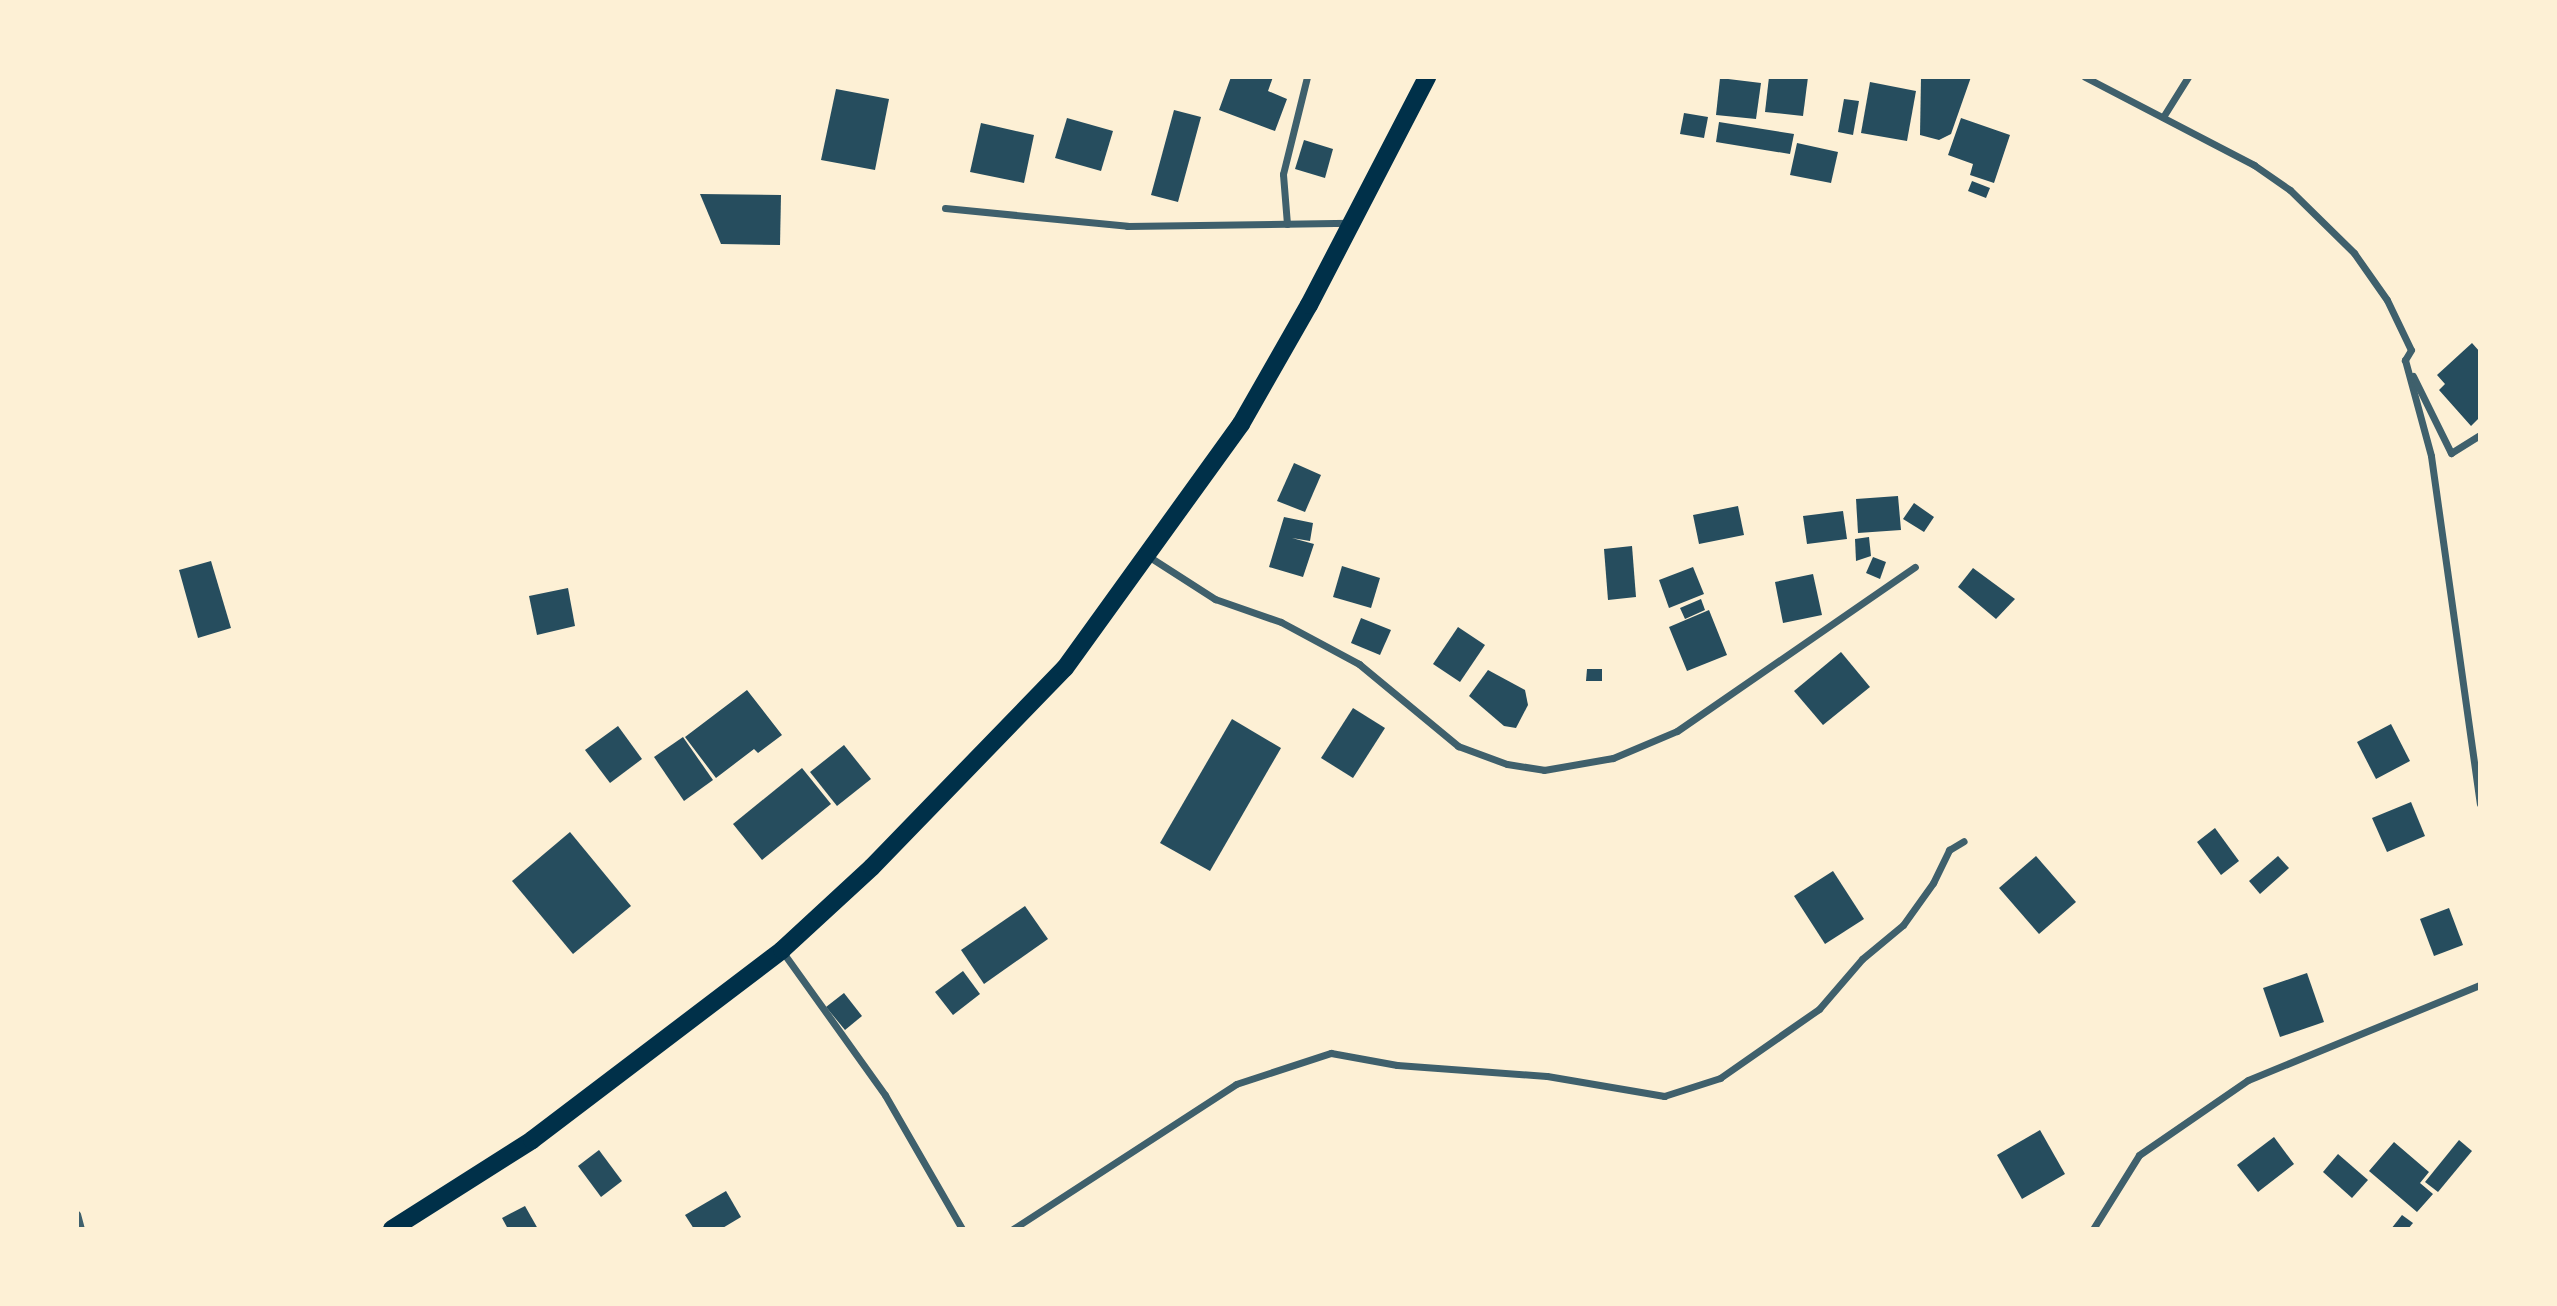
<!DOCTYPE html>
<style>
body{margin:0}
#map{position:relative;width:2557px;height:1306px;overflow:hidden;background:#fdf0d5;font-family:"Open Sans",sans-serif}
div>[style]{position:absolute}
.building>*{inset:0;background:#264d5e}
.minor>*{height:7px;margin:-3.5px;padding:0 3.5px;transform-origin:3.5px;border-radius:3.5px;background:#3f606c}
.trunk>*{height:18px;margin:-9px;padding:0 9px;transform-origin:9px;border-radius:9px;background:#003049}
span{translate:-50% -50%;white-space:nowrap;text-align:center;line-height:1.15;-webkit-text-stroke:6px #fdf0d5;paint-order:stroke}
.frame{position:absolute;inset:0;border:79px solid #fdf0d5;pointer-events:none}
</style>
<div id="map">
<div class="building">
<div style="clip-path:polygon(1231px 77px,1273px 77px,1268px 91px,1287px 99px,1275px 131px,1219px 110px)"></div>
<div style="clip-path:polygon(1769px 77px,1808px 77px,1803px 116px,1765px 112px)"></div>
<div style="clip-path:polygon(1921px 77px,1971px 77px,1951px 134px,1939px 140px,1920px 135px)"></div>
<div style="clip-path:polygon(1720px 78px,1761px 83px,1756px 119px,1716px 115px)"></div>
<div style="clip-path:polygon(1870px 82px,1916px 91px,1907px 141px,1861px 133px)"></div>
<div style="clip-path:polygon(836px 89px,889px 99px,875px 170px,821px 160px)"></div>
<div style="clip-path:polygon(1844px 99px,1859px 101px,1853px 135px,1838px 132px)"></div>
<div style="clip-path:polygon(1174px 110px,1201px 117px,1178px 202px,1151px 195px)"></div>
<div style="clip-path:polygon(1684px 113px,1708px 117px,1704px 138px,1680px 134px)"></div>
<div style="clip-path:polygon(1067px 118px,1113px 131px,1101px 171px,1055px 158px)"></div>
<div style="clip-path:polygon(1961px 118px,2010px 135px,1994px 183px,1970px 175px,1973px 164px,1948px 155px)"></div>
<div style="clip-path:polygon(1719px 122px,1794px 134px,1790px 154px,1716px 142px)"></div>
<div style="clip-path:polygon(981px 123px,1034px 135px,1024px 183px,970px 172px)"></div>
<div style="clip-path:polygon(1304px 140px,1333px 149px,1325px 178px,1295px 169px)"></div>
<div style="clip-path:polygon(1797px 143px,1838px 152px,1831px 183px,1790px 175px)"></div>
<div style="clip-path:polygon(1972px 181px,1990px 188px,1986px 198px,1968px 191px)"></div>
<div style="clip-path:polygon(700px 194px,781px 195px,780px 245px,721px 244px)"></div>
<div style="clip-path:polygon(2472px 343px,2480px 352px,2480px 417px,2471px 426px,2439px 390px,2445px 384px,2437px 375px)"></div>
<div style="clip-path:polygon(1294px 463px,1321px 475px,1305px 512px,1277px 501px)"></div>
<div style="clip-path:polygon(1898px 496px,1901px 530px,1858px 533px,1856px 499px)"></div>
<div style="clip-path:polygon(1914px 503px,1934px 517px,1924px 532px,1903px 519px)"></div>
<div style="clip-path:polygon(1738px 506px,1744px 535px,1699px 544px,1693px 515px)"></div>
<div style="clip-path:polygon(1843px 511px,1847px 539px,1807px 544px,1803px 516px)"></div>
<div style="clip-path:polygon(1284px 517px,1313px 523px,1310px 541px,1292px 538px,1314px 544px,1303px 577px,1269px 567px)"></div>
<div style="clip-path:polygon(1869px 537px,1871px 556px,1856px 561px,1855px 539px)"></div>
<div style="clip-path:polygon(1632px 546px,1636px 597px,1608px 600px,1604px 549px)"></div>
<div style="clip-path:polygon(1873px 557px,1886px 562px,1880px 579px,1866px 573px)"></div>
<div style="clip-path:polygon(211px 561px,231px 628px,198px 638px,179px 570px)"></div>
<div style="clip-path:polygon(1342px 566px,1380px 578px,1371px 608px,1333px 597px)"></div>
<div style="clip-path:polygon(1693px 567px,1704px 594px,1669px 608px,1659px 580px)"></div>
<div style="clip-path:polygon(1973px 568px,2015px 599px,1996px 619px,1958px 587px)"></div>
<div style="clip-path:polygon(1813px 574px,1822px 615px,1783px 623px,1775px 582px)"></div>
<div style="clip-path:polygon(568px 588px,575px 626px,537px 635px,529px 596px)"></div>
<div style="clip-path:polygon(1701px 599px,1705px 610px,1685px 619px,1680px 608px)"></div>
<div style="clip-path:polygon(1709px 610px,1727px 655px,1687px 671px,1669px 627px)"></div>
<div style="clip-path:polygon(1361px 618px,1391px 630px,1380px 655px,1351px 643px)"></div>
<div style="clip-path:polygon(1458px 627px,1485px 645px,1460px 682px,1433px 664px)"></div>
<div style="clip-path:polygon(1841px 652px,1870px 687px,1823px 725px,1794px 691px)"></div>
<div style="clip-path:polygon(1587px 669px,1602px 669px,1602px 681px,1586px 681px)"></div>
<div style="clip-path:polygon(1488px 670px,1525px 690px,1528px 705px,1516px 728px,1504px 726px,1469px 696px)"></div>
<div style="clip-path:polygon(747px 690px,782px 735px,758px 753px,754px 749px,716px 778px,685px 737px)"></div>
<div style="clip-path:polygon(1353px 708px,1385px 728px,1353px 778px,1321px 758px)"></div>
<div style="clip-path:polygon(1232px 719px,1281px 748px,1210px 871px,1160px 843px)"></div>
<div style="clip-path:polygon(2391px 724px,2410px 761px,2376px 779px,2357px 742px)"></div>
<div style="clip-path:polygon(618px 726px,642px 759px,610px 783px,585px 750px)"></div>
<div style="clip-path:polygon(683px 737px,713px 780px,684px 801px,654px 757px)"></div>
<div style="clip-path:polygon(844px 745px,871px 779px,837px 806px,810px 772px)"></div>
<div style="clip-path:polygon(802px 768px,831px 804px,762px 860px,733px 824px)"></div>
<div style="clip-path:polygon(2411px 802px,2425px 836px,2387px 852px,2372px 818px)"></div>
<div style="clip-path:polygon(2215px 828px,2239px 861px,2221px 875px,2197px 842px)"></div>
<div style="clip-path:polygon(570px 832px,631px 906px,573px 954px,512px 881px)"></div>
<div style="clip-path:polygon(2036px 856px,2076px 902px,2039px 934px,1999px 888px)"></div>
<div style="clip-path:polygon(2278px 856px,2289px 868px,2260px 894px,2249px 881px)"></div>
<div style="clip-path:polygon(1833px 871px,1864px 919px,1825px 944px,1794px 896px)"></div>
<div style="clip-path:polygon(1025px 906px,1048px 939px,984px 984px,961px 950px)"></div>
<div style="clip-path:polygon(2449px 908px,2463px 945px,2434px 956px,2420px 919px)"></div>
<div style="clip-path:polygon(963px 971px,980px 994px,953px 1015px,935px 992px)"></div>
<div style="clip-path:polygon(2307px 973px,2324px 1022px,2280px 1037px,2263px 988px)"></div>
<div style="clip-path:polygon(844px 993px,862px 1016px,845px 1030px,826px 1007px)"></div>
<div style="clip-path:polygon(2040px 1130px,2065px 1174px,2022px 1199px,1997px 1155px)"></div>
<div style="clip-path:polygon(2274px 1137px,2294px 1164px,2258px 1192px,2237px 1165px)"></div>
<div style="clip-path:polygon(2459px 1140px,2472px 1151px,2438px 1192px,2425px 1182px)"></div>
<div style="clip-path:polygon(2394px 1142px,2429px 1172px,2420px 1183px,2433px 1194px,2417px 1212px,2369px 1171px)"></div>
<div style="clip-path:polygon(599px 1150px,622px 1181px,601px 1197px,578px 1166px)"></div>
<div style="clip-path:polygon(2338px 1154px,2368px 1180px,2352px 1198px,2323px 1172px)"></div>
<div style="clip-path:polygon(726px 1191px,741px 1217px,721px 1229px,694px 1229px,685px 1215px)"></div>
<div style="clip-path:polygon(525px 1206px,538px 1229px,508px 1229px,502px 1218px)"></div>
<div style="clip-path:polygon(2402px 1215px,2413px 1223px,2408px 1229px,2391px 1229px)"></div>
</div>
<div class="minor">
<div style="left:2085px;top:77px;width:191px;rotate:27.5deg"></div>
<div style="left:2254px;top:165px;width:44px;rotate:34.8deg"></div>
<div style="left:2290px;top:190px;width:90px;rotate:44.5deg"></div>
<div style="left:2354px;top:253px;width:57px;rotate:54.9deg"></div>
<div style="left:2387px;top:300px;width:55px;rotate:64.4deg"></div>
<div style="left:2411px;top:350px;width:12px;rotate:121deg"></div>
<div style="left:2405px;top:360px;width:99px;rotate:74.8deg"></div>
<div style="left:2431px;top:456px;width:351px;rotate:82deg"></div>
<div style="left:2163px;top:117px;width:47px;rotate:-58deg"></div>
<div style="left:945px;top:208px;width:183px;rotate:5.6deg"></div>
<div style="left:1127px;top:226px;width:224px;rotate:-0.8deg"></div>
<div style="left:1287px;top:224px;width:50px;rotate:-94.6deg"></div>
<div style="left:1283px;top:174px;width:100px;rotate:-76.1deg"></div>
<div style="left:2413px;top:376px;width:86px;rotate:63.7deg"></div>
<div style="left:2451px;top:453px;width:34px;rotate:-32deg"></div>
<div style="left:1148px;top:556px;width:80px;rotate:32.7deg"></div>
<div style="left:1215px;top:599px;width:70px;rotate:19.2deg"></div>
<div style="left:1281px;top:622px;width:89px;rotate:28.3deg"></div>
<div style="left:1359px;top:664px;width:129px;rotate:39.6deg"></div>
<div style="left:1458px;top:746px;width:52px;rotate:20.2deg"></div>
<div style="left:1507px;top:764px;width:37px;rotate:9deg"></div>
<div style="left:1544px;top:770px;width:70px;rotate:-9.9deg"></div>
<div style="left:1613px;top:758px;width:69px;rotate:-22.9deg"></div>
<div style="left:1677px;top:731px;width:289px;rotate:-34.6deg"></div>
<div style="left:782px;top:951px;width:177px;rotate:54.4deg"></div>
<div style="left:885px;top:1095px;width:155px;rotate:60.1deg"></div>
<div style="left:77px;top:1214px;width:16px;rotate:75deg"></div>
<div style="left:1013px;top:1229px;width:266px;rotate:-33deg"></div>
<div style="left:1236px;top:1084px;width:100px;rotate:-18.1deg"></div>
<div style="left:1331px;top:1053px;width:67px;rotate:10.3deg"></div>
<div style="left:1397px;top:1065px;width:150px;rotate:4.2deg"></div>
<div style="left:1547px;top:1076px;width:119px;rotate:9.7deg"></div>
<div style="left:1664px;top:1096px;width:59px;rotate:-17.8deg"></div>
<div style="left:1720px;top:1078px;width:121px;rotate:-34.9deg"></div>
<div style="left:1819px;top:1009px;width:66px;rotate:-49.3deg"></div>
<div style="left:1862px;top:959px;width:53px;rotate:-39.7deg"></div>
<div style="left:1903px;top:925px;width:52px;rotate:-54.5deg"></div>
<div style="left:1933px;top:883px;width:37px;rotate:-64deg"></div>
<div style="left:1949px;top:850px;width:17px;rotate:-31deg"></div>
<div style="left:2093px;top:1229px;width:87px;rotate:-58.1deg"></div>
<div style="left:2139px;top:1155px;width:132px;rotate:-34.5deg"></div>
<div style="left:2248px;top:1080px;width:251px;rotate:-22.3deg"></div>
</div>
<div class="trunk">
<div style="left:392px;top:1229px;width:166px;rotate:-32.4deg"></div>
<div style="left:532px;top:1140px;width:314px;rotate:-37.2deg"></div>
<div style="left:782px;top:950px;width:122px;rotate:-42.7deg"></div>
<div style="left:872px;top:867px;width:277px;rotate:-45.9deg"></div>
<div style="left:1065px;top:668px;width:301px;rotate:-54.2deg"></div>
<div style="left:1241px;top:424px;width:137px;rotate:-60.3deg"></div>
<div style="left:1309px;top:305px;width:257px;rotate:-62.6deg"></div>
</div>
<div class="frame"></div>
</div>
